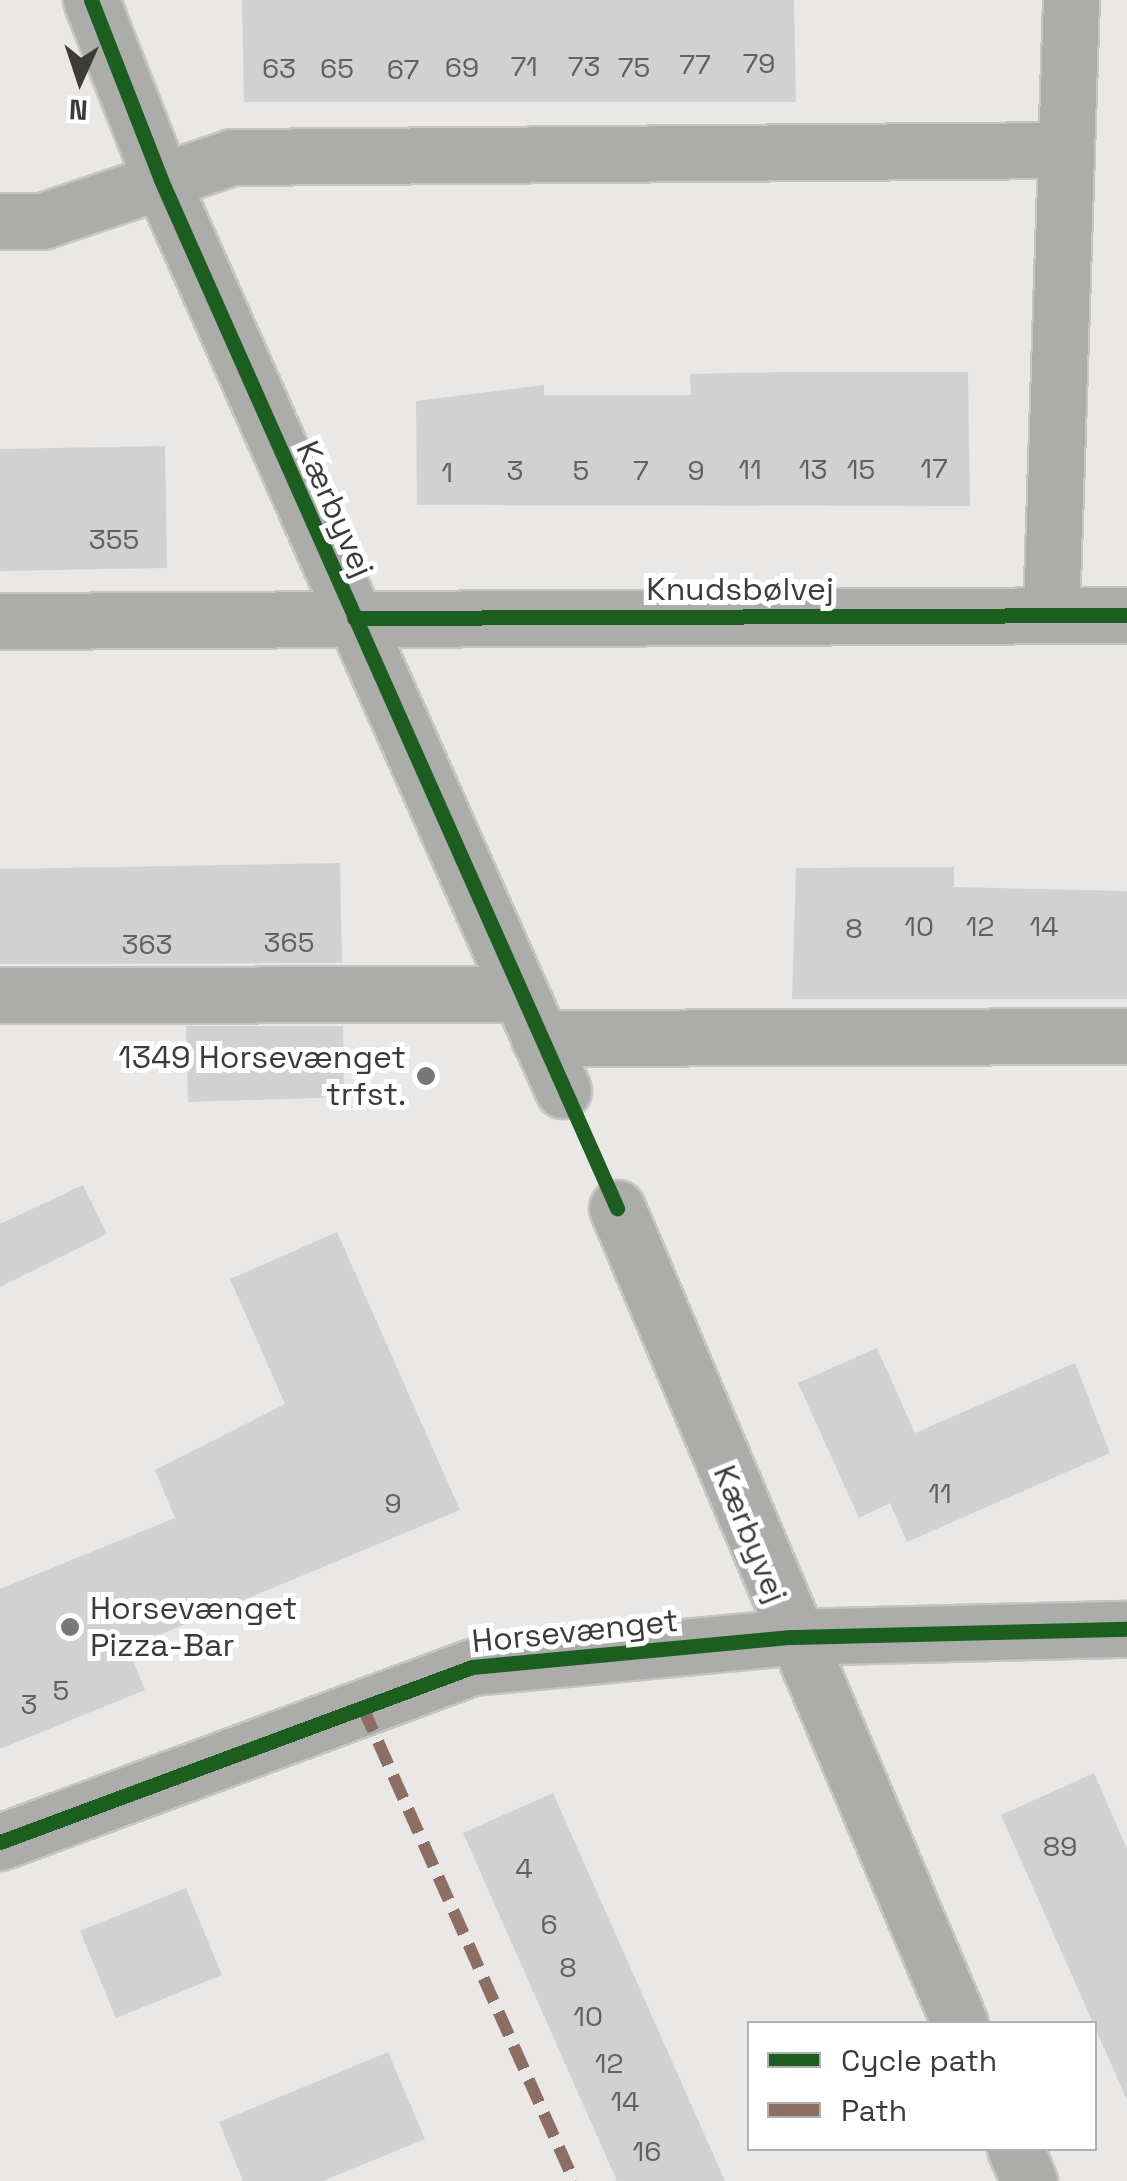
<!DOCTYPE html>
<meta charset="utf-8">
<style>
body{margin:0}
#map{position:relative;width:1127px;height:2181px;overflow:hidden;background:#eae8e6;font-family:"Space Grotesk",sans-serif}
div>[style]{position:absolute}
.building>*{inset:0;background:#d2d1d1}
.roads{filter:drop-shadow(2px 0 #c7c5c4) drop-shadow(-2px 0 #c7c5c4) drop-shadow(0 2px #c7c5c4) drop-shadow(0 -2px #c7c5c4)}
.minor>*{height:55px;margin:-27.5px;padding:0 27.5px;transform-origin:27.5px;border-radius:27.5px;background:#acacab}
.quiet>*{height:12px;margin-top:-6px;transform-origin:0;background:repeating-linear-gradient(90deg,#8d6e63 0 25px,transparent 0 37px)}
.cycleway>*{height:15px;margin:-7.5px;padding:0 7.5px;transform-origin:7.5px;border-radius:7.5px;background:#1b5e20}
.dots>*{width:28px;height:28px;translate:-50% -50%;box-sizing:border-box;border:5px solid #fff;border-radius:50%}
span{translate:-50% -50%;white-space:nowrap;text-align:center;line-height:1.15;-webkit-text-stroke:10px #fff;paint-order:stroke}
.number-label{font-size:28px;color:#636160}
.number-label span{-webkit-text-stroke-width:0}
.street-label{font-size:32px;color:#3d3b3a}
.poi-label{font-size:32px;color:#3d3b3a}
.right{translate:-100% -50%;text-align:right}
.left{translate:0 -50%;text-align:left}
.legend{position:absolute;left:747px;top:2021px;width:350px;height:130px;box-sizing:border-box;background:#fff;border:2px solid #b1b1b0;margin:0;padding:12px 18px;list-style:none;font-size:30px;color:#3d3b3a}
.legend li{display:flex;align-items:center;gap:20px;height:50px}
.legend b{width:50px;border:2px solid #b1b1b0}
.north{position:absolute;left:30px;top:30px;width:100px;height:100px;-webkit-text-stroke:8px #fff;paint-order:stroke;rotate:183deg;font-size:28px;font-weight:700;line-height:40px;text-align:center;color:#3d3b3a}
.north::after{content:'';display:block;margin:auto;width:35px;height:45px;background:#3d3b3a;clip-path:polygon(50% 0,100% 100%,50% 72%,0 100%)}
</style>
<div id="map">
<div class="building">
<div style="clip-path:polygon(242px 0,794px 0,796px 102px,244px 102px)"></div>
<div style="clip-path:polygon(780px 372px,968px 372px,970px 506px,417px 505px,416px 401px,544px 385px,544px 395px,691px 395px,690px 374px)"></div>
<div style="clip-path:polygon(165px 446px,167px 568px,0 571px,0 449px)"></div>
<div style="clip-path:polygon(340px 863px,342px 963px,0 964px,0 869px)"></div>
<div style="clip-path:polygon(954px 867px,954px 887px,1127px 891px,1127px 999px,792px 999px,796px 868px)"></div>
<div style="clip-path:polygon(186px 1026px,343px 1026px,344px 1097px,188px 1102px)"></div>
<div style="clip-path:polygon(83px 1185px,107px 1234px,0 1287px,0 1224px)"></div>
<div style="clip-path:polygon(337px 1232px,460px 1510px,128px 1648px,145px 1690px,0 1749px,0 1589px,175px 1518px,155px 1470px,285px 1404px,230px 1279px)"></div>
<div style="clip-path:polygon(877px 1348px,915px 1433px,1075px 1363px,1110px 1453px,907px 1542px,890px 1503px,859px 1518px,798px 1383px)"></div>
<div style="clip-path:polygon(1094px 1773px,1127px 1849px,1127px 2100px,1001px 1815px)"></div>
<div style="clip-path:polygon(553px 1793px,725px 2181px,617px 2181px,463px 1833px)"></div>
<div style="clip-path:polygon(186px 1888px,222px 1975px,116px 2018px,80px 1931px)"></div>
<div style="clip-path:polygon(388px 2052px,425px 2139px,323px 2181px,243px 2181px,219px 2122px)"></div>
</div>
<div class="roads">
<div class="minor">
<div style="left:91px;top:0;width:193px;rotate:68.7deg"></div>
<div style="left:161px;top:180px;width:995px;rotate:66.17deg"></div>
<div style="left:0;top:221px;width:42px"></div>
<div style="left:42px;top:221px;width:200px;rotate:-18.6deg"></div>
<div style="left:232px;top:157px;width:833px;rotate:-0.48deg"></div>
<div style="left:1051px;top:615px;width:615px;rotate:-88.14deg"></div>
<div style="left:0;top:621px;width:1127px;rotate:-0.31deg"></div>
<div style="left:0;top:995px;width:519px;rotate:-0.11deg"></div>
<div style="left:539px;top:1038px;width:588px;rotate:-0.19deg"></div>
<div style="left:617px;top:1208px;width:885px;rotate:67.2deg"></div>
<div style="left:0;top:1842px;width:503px;rotate:-20.34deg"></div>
<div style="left:472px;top:1667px;width:320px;rotate:-5.4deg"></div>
<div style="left:791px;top:1637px;width:336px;rotate:-1.4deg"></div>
<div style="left:1015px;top:2148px;width:36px;rotate:67deg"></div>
</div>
</div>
<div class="quiet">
<div style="left:363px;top:1708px;width:518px;rotate:65.96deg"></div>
</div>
<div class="cycleway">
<div style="left:91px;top:0;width:193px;rotate:68.7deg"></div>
<div style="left:161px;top:180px;width:1125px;rotate:66.08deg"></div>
<div style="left:354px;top:618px;width:773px;rotate:-0.22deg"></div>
<div style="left:0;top:1842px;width:503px;rotate:-20.34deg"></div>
<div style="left:472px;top:1667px;width:320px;rotate:-5.4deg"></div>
<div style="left:791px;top:1637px;width:336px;rotate:-1.4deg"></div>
</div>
<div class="dots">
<div style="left:426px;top:1076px;background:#7a7876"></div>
<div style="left:70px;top:1627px;background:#7a7876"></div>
</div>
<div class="number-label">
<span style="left:759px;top:63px">79</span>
<span style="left:695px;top:64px">77</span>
<span style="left:524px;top:66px">71</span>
<span style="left:584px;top:66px">73</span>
<span style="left:462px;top:67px">69</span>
<span style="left:634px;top:67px">75</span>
<span style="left:279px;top:68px">63</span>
<span style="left:337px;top:68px">65</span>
<span style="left:403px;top:69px">67</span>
<span style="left:934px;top:468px">17</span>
<span style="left:750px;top:469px">11</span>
<span style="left:813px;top:469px">13</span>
<span style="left:861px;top:469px">15</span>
<span style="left:515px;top:470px">3</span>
<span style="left:581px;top:470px">5</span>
<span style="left:641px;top:470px">7</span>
<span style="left:696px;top:470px">9</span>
<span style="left:447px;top:472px">1</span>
<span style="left:114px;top:539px">355</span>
<span style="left:919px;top:926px">10</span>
<span style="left:980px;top:926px">12</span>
<span style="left:1044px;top:926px">14</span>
<span style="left:854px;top:928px">8</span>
<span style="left:289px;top:942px">365</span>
<span style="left:147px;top:944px">363</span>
<span style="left:940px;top:1493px">11</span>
<span style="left:393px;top:1503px">9</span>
<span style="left:61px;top:1690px">5</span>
<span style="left:29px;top:1704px">3</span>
<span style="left:1060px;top:1846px">89</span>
<span style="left:524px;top:1868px">4</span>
<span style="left:549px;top:1924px">6</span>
<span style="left:568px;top:1967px">8</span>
<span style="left:588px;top:2016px">10</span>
<span style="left:609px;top:2063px">12</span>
<span style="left:625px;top:2101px">14</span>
<span style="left:647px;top:2151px">16</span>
</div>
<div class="street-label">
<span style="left:335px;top:509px;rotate:66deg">Kærbyvej</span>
<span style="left:740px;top:589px">Knudsbølvej</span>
<span style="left:750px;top:1534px;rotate:68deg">Kærbyvej</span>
<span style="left:575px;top:1631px;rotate:-6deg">Horsevænget</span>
</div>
<div class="poi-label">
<span class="right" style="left:406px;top:1076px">1349 Horsevænget<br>trfst.</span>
<span class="left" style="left:90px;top:1627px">Horsevænget<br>Pizza-Bar</span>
</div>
<ul class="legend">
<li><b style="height:12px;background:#1b5e20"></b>Cycle path</li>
<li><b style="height:12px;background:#8d6e63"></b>Path</li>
</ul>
<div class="north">N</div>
</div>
